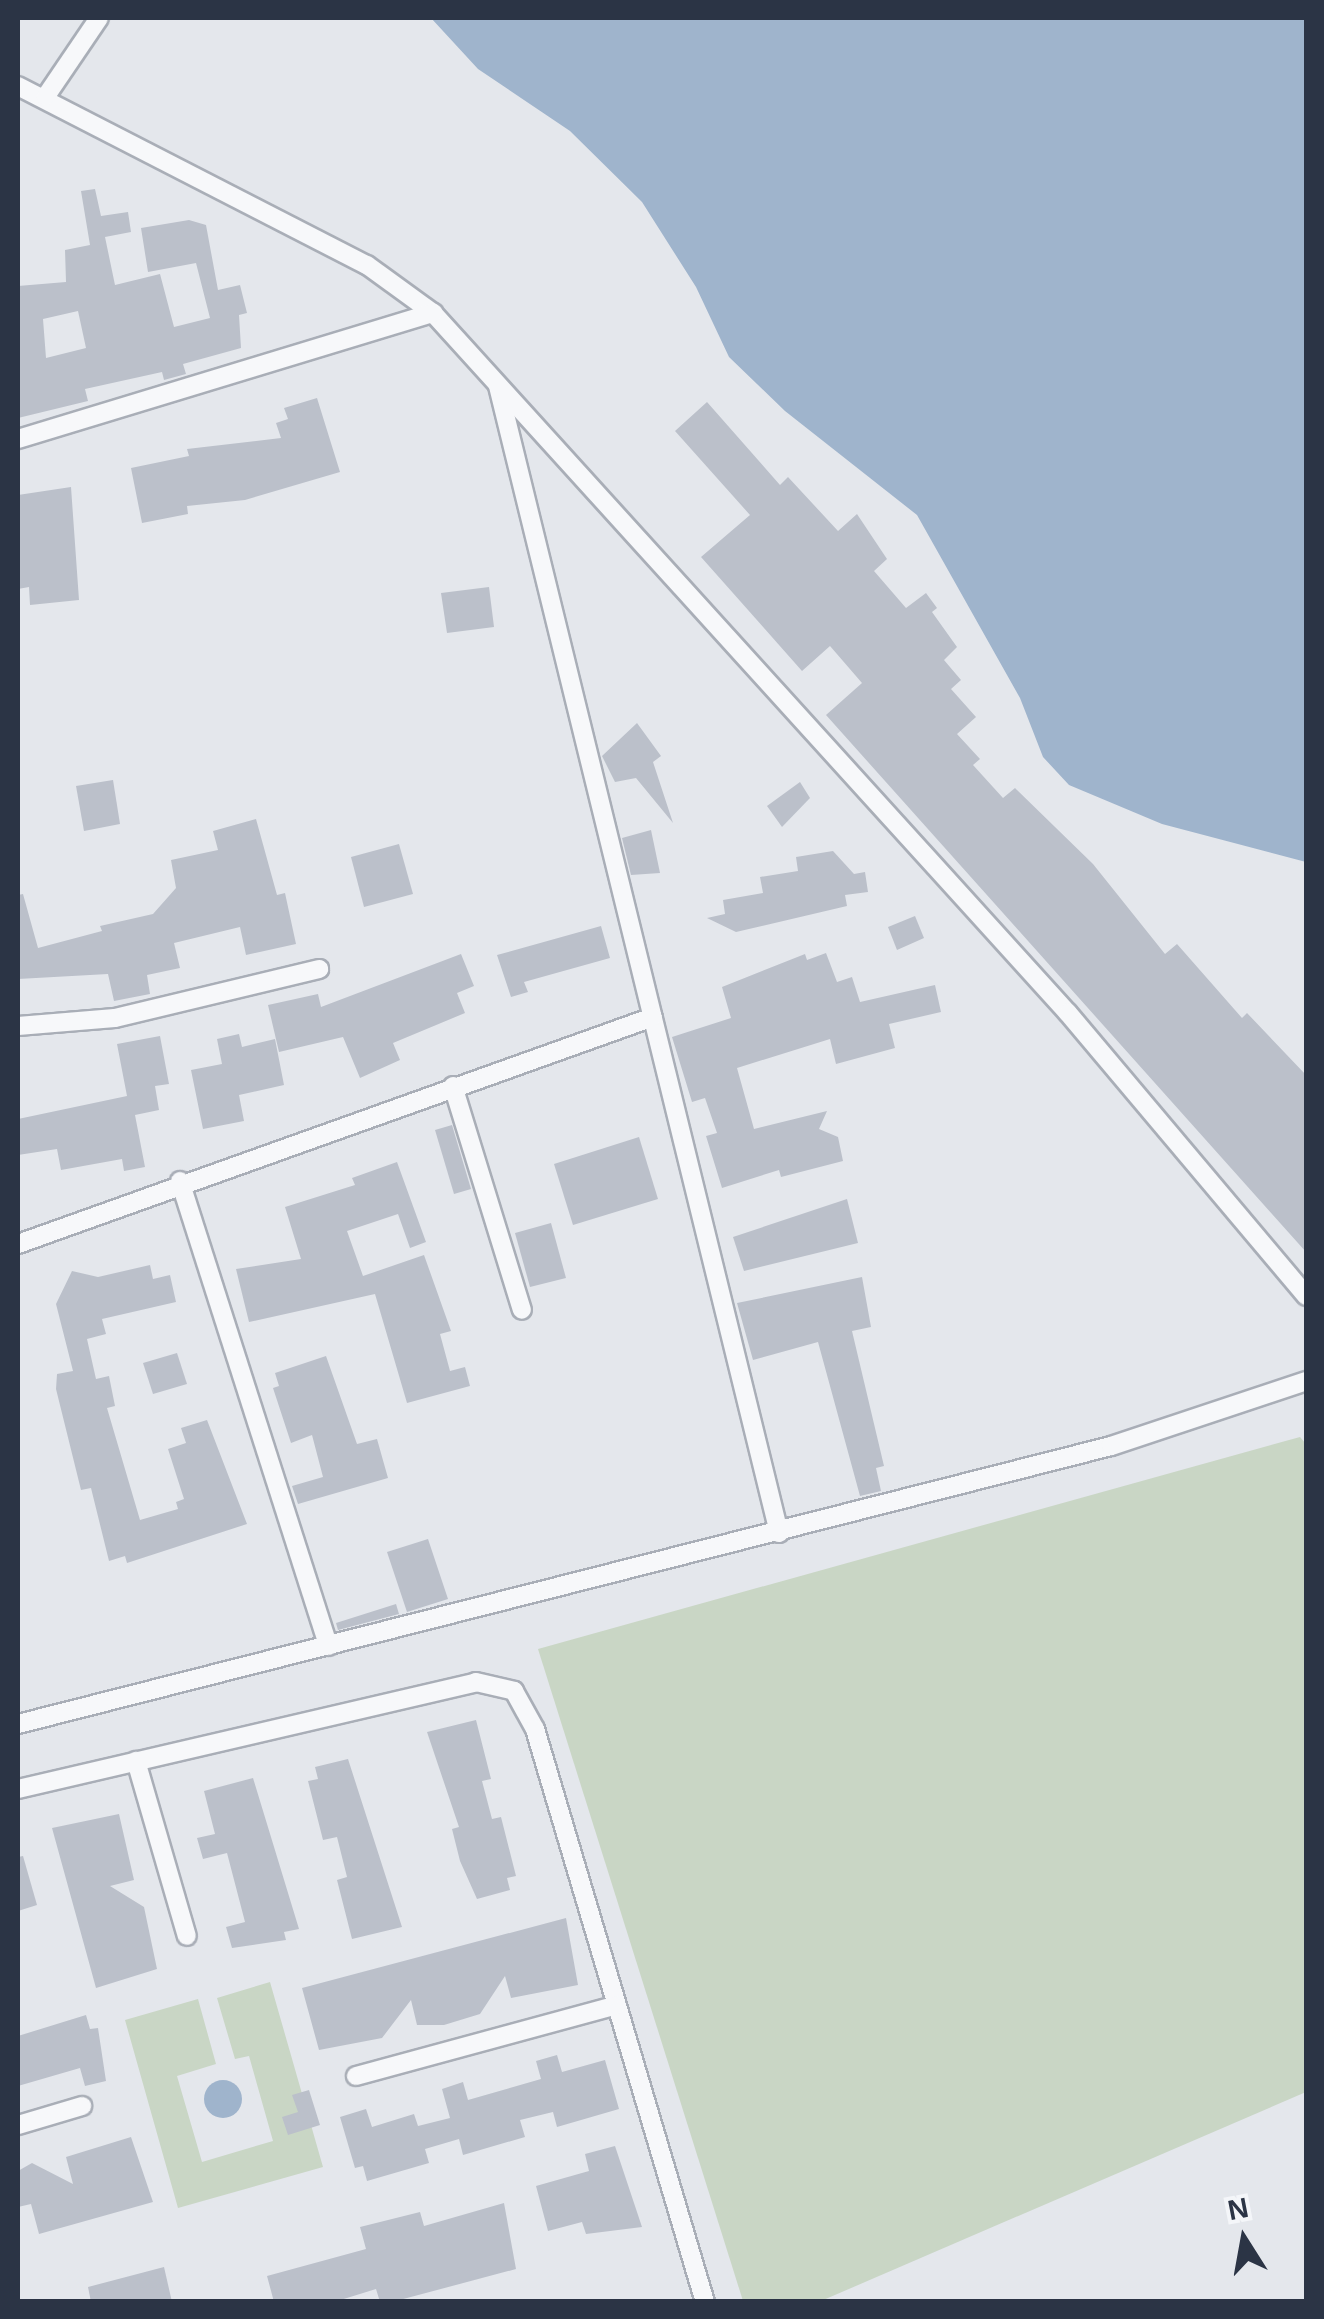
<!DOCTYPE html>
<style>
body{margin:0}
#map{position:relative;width:1324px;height:2319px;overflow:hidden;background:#e4e7ec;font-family:Helvetica,sans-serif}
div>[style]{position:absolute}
.green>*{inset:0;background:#c9d6c5}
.water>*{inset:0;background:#9fb4cc}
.round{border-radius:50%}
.building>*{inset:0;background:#bbc0ca}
.roads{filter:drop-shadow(2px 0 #a9aeb7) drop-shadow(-2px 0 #a9aeb7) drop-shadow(0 2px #a9aeb7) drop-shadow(0 -2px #a9aeb7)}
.street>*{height:18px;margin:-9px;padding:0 9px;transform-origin:9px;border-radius:9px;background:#f7f8fa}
span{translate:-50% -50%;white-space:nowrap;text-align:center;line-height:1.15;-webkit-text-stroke:8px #f4f6f9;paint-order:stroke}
.frame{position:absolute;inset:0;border:20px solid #2b3445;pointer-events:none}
.north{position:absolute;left:1194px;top:2189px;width:100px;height:100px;-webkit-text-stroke:8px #f4f6f9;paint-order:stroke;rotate:349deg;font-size:28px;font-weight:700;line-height:40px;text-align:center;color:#2b3445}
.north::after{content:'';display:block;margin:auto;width:35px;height:45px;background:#2b3445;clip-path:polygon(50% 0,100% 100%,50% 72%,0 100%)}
</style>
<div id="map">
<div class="green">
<div style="clip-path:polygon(1300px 1437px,1306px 1444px,1306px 2092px,821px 2301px,743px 2301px,538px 1649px)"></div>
<div style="clip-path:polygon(270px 1982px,323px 2167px,178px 2208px,125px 2020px,198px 1999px,216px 2064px,177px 2076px,202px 2162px,273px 2141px,249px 2056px,235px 2059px,217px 1998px)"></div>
</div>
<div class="water">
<div style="clip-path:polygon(431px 18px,1306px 18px,1306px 862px,1162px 824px,1069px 785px,1043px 757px,1020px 698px,917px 515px,785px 411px,729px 357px,696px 287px,642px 202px,570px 131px,478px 69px)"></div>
<div class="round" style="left:204px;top:2080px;width:38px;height:38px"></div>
</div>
<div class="building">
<div style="clip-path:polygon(evenodd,95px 189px,101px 216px,128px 212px,131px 232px,105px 237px,115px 285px,160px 274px,174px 327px,210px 318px,196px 263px,148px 272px,141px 228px,189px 220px,206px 225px,218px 290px,240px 285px,247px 313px,239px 315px,241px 348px,183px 364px,186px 374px,164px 380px,162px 372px,85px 389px,88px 401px,18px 418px,18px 286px,66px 282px,65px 250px,90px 245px,81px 191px,95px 189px,78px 311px,86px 348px,46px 358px,43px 319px,78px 311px)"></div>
<div style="clip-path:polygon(317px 398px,340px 472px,245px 500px,187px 506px,188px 514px,142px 523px,131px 468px,189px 456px,187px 449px,281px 438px,276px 423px,288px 419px,284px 408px)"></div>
<div style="clip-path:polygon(707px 402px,780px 485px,788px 477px,838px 531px,857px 514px,887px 559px,874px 571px,906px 608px,926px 593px,937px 608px,932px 612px,957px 647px,944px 660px,961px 680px,951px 689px,976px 717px,957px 734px,980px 759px,973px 765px,1003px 798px,1015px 788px,1093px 864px,1165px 954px,1177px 944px,1242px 1018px,1247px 1013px,1306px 1075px,1306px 1252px,826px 715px,862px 683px,830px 646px,802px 671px,701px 557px,750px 515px,675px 431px)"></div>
<div style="clip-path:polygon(71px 487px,79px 600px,30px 605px,29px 587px,18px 589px,18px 495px)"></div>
<div style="clip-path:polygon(489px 587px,494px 627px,447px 633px,441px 593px)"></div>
<div style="clip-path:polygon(637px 723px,661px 756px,653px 762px,673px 823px,636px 778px,615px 782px,602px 756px)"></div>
<div style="clip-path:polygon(113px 780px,120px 824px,84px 831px,76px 786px)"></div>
<div style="clip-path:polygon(800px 782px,810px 798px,782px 827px,767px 806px)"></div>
<div style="clip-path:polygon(256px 819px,277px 895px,285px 893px,296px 944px,246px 955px,240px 927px,174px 943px,180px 968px,147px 975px,150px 994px,114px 1001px,108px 974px,18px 979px,18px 895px,23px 894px,38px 948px,102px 931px,100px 926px,153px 914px,176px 888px,171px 860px,218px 850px,213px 831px)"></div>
<div style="clip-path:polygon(651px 830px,660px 873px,631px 875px,622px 838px)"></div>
<div style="clip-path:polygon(399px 844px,413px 894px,364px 907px,351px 857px)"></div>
<div style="clip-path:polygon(833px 851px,854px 874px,865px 872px,868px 892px,845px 895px,847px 906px,736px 932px,707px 918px,725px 914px,723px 900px,763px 893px,760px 877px,798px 871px,796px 857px)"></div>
<div style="clip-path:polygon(915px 916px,924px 938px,897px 950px,888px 927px)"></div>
<div style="clip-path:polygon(601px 926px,610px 958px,524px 982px,528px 992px,511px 997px,497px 955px)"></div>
<div style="clip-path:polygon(826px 953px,837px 982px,852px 977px,860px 1002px,935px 985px,941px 1012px,889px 1024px,895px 1048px,836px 1064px,830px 1039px,737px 1068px,754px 1129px,827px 1111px,819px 1129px,838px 1137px,843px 1161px,781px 1177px,779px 1170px,722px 1188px,706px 1136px,717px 1133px,705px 1098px,692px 1102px,672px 1037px,731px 1018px,722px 987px,805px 954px,807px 960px)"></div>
<div style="clip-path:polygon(461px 954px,474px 986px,457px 993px,465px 1013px,393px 1043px,400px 1060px,360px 1078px,343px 1037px,279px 1052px,268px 1005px,318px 994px,321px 1007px)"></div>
<div style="clip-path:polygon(239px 1034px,242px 1047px,275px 1039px,284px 1085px,239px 1095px,244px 1121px,203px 1129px,191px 1070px,222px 1064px,217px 1039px)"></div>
<div style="clip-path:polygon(160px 1036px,169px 1084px,155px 1086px,159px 1110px,135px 1115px,145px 1167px,124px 1171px,122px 1159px,61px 1170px,57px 1149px,18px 1155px,18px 1119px,127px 1096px,117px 1044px)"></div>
<div style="clip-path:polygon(452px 1125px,471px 1189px,454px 1194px,435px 1130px)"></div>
<div style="clip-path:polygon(639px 1137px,658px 1199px,573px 1225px,554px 1164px)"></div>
<div style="clip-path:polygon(397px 1162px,426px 1242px,410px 1248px,398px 1214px,347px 1231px,363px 1276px,424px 1255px,451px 1331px,440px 1334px,450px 1371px,465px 1367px,470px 1386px,407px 1403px,375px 1294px,249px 1322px,236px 1269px,301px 1259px,285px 1207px,355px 1185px,352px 1178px)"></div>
<div style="clip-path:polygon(847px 1199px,858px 1243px,744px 1271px,733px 1237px)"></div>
<div style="clip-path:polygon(551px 1223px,566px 1278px,530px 1287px,515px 1233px)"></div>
<div style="clip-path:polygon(150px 1265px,153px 1279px,170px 1275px,176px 1302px,102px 1319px,106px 1334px,87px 1339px,96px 1379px,109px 1376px,115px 1406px,107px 1408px,140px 1520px,178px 1509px,176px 1502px,184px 1499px,168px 1449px,186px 1443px,181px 1428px,207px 1420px,247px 1524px,127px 1563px,125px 1556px,109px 1561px,91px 1488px,81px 1490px,56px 1389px,57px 1374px,73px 1371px,56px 1304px,72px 1271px,98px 1277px)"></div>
<div style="clip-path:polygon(862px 1277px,871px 1327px,852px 1331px,884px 1466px,876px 1468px,881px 1491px,860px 1496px,818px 1342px,753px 1360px,737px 1303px)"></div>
<div style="clip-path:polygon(177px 1353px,187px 1384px,153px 1394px,143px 1363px)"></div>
<div style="clip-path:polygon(326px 1356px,357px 1444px,377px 1439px,388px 1478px,298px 1504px,292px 1486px,323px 1477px,312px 1435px,291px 1443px,273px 1388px,279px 1386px,275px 1373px)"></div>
<div style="clip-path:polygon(428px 1539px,448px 1599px,407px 1612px,387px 1552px)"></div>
<div style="clip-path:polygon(396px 1604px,399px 1614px,338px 1630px,336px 1623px)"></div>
<div style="clip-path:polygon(476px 1720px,491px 1779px,482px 1781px,492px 1819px,501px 1817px,516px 1876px,507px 1878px,510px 1890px,477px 1899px,460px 1861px,452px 1829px,459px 1827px,427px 1732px)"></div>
<div style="clip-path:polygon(348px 1759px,402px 1927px,352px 1939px,337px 1880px,347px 1877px,337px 1837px,323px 1840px,308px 1781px,318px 1779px,315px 1767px)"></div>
<div style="clip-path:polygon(253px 1778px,299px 1929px,284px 1932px,286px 1940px,232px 1948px,226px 1927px,245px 1922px,227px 1853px,203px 1859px,197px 1838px,215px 1834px,204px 1791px)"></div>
<div style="clip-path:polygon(119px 1814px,134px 1880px,110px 1886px,144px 1907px,157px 1969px,96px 1988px,52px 1828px)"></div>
<div style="clip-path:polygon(23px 1856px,37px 1905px,18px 1911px,18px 1857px)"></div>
<div style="clip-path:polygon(566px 1918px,578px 1985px,511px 1998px,505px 1976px,480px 2014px,444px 2025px,417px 2025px,411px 2000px,382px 2038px,319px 2050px,302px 1988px)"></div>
<div style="clip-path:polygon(86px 2015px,90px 2029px,98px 2028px,106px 2081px,85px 2086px,80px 2068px,18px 2086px,18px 2036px)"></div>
<div style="clip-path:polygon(557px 2055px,562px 2072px,605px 2060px,619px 2109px,557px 2127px,553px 2112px,520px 2120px,525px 2137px,463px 2155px,459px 2139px,425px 2149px,429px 2163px,367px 2181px,363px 2166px,355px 2168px,340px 2117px,366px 2109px,372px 2127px,414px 2114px,418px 2126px,450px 2118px,442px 2089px,463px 2082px,468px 2100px,541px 2079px,536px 2061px)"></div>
<div style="clip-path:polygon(309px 2090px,320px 2125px,288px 2135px,282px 2117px,298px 2112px,292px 2095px)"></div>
<div style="clip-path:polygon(131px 2137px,153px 2202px,39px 2234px,31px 2204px,18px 2207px,18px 2171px,32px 2163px,73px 2184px,66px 2157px)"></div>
<div style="clip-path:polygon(615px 2146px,642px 2227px,586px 2234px,582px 2222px,548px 2231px,536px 2186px,589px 2171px,585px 2154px)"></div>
<div style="clip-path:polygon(504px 2203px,516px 2269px,392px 2302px,380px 2302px,376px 2289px,334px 2302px,274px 2302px,267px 2276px,366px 2249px,360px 2227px,420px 2212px,424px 2226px)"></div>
<div style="clip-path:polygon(164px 2267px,172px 2302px,91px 2302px,88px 2287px)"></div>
</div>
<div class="roads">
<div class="street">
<div style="left:18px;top:86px;width:392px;rotate:27.2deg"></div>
<div style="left:367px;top:265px;width:82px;rotate:36deg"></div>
<div style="left:433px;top:313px;width:945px;rotate:47.79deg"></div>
<div style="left:1068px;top:1013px;width:370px;rotate:49.9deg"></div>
<div style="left:46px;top:96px;width:94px;rotate:-55.8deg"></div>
<div style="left:498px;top:386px;width:1181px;rotate:76.23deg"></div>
<div style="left:18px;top:439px;width:434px;rotate:-16.9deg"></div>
<div style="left:18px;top:1026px;width:97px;rotate:-4.7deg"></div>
<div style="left:115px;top:1018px;width:210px;rotate:-13.5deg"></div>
<div style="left:453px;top:1086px;width:234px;rotate:72.9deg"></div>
<div style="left:180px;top:1181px;width:488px;rotate:72.3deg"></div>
<div style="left:18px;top:1244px;width:674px;rotate:-19.67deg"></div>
<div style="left:18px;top:1724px;width:1128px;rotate:-14.27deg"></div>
<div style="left:1111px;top:1446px;width:206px;rotate:-18.4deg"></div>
<div style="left:136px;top:1761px;width:182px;rotate:73.8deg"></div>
<div style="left:18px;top:1789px;width:470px;rotate:-13.1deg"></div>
<div style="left:476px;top:1682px;width:39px;rotate:13deg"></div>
<div style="left:514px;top:1691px;width:43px;rotate:61.1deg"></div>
<div style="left:535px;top:1729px;width:598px;rotate:73.48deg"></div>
<div style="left:356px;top:2076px;width:270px;rotate:-15.2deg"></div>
<div style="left:18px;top:2125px;width:67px;rotate:-16.5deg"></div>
</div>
</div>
<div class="frame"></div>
<div class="north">N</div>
</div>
